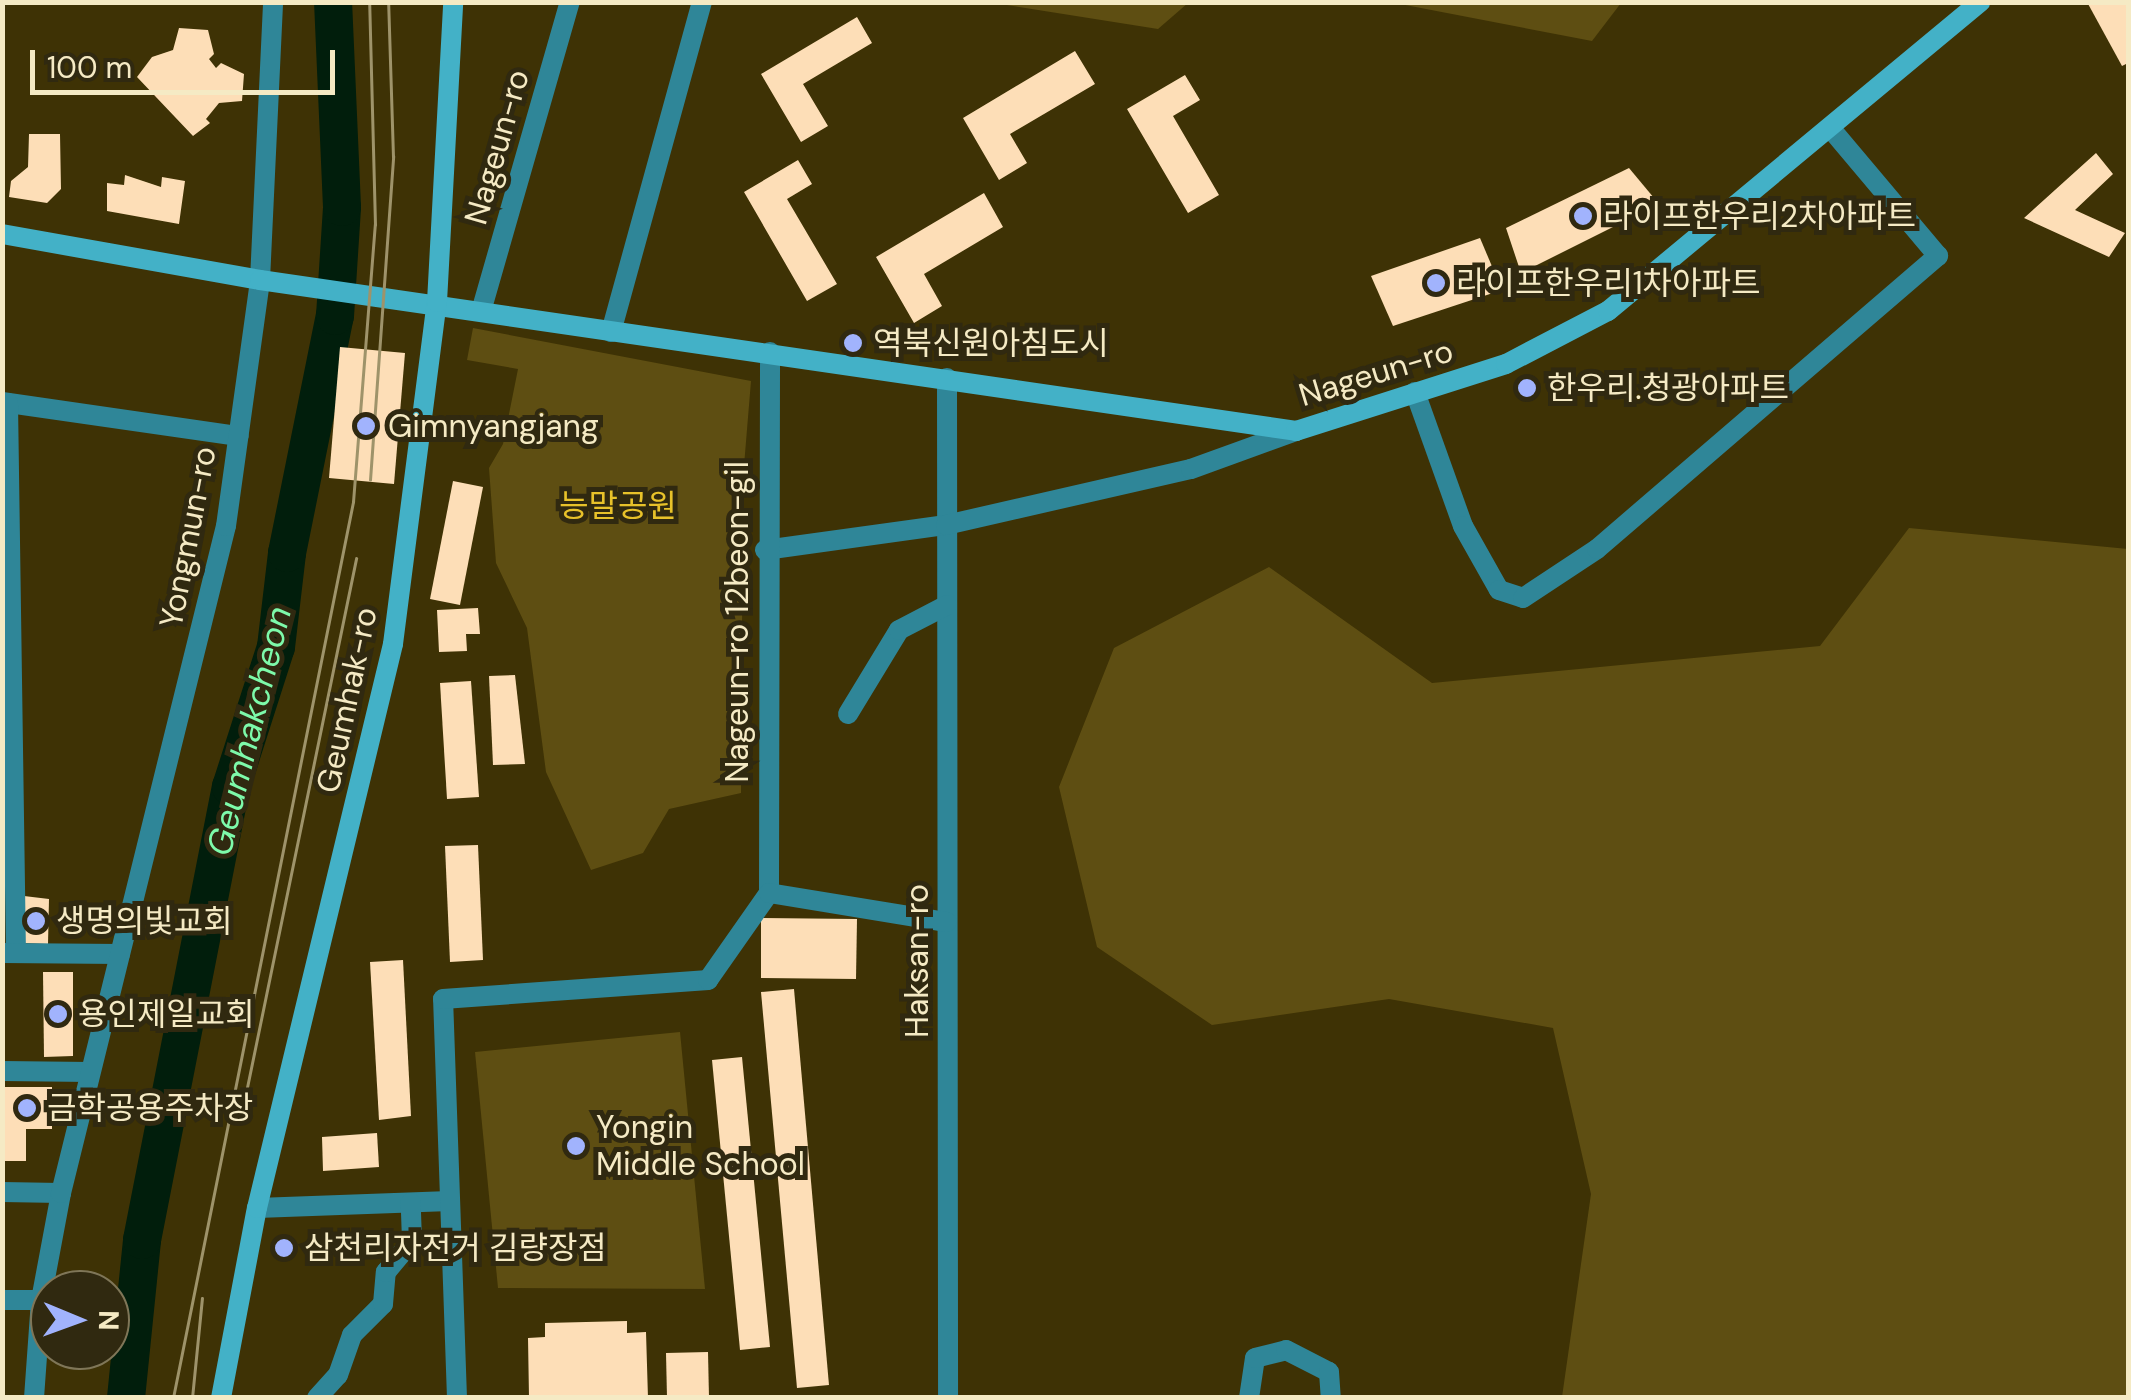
<!DOCTYPE html>
<meta charset="utf-8">
<style>
body{margin:0}
#map{position:relative;width:2131px;height:1400px;overflow:hidden;background:#3e3205;font-family:"DM Sans","Noto Sans KR",sans-serif}
div>[style]{position:absolute}
.green>*{inset:0;background:#5e4e12}
.river>*{height:38px;margin:-19px;padding:0 19px;transform-origin:19px;border-radius:19px;background:#011e0c}
.building>*{inset:0;background:#fddeb7}
.minor>*{height:20px;margin:-10px;padding:0 10px;transform-origin:10px;border-radius:10px;background:#2f8698}
.secondary>*{height:20px;margin:-10px;padding:0 10px;transform-origin:10px;border-radius:10px;background:#43b1c7}
.tram>*{height:2.5px;margin:-1.25px;padding:0 1.25px;transform-origin:1.25px;border-radius:1.25px;background:#9e936a}
.dots>*{width:28px;height:28px;translate:-50% -50%;box-sizing:border-box;border:5px solid #302910;border-radius:50%}
span{translate:-50% -50%;white-space:nowrap;text-align:center;line-height:1.15;-webkit-text-stroke:10px #302910;paint-order:stroke}
.street-label{font-size:32px;color:#f5eac4}
.poi-label{font-size:32px;color:#f5eac4}
.left{translate:0 -50%;text-align:left}
.park-label{font-size:32px;color:#e8c22a}
.water-label{font-size:35px;color:#7dfaaa;font-style:italic}
.frame{position:absolute;inset:0;border:5px solid #f5eac4;pointer-events:none}
.north{position:absolute;left:30px;top:1270px;width:100px;height:100px;box-sizing:border-box;background:#302910;border:2px solid #7f7658;border-radius:50%;rotate:91deg;font-size:28px;font-weight:700;line-height:40px;text-align:center;color:#f5eac4}
.north::after{content:'';display:block;margin:auto;width:35px;height:45px;background:#a1b3fd;clip-path:polygon(50% 0,100% 100%,50% 72%,0 100%)}
.scale{position:absolute;left:30px;top:50px;width:305px;height:45px;box-sizing:border-box;border:5px solid #f5eac4;border-top:0;padding-left:12px;font-size:30px;line-height:35px;white-space:nowrap;color:#f5eac4;-webkit-text-stroke:8px #302910;paint-order:stroke}
</style>
<div id="map">
<div class="green">
<div style="clip-path:polygon(994px 3px,1188px 3px,1158px 29px)"></div>
<div style="clip-path:polygon(1395px 3px,1621px 3px,1592px 41px)"></div>
<div style="clip-path:polygon(473px 328px,751px 381px,743px 478px,741px 793px,669px 809px,643px 853px,591px 870px,546px 772px,527px 628px,496px 563px,489px 468px,503px 444px,518px 369px,467px 360px)"></div>
<div style="clip-path:polygon(1909px 528px,2128px 549px,2128px 1397px,1562px 1397px,1591px 1194px,1553px 1028px,1389px 999px,1212px 1025px,1097px 947px,1059px 787px,1114px 648px,1269px 567px,1432px 683px,1820px 646px)"></div>
<div style="clip-path:polygon(680px 1032px,705px 1289px,498px 1288px,475px 1052px)"></div>
</div>
<div class="river">
<div style="left:126px;top:1398px;width:159px;rotate:-84.2deg"></div>
<div style="left:142px;top:1240px;width:462px;rotate:-78.9deg"></div>
<div style="left:231px;top:787px;width:147px;rotate:-72.2deg"></div>
<div style="left:276px;top:647px;width:95px;rotate:-83.3deg"></div>
<div style="left:287px;top:553px;width:242px;rotate:-78.6deg"></div>
<div style="left:335px;top:316px;width:109px;rotate:-86.3deg"></div>
<div style="left:342px;top:207px;width:205px;rotate:-92.5deg"></div>
</div>
<div class="building">
<div style="clip-path:polygon(2087px 2px,2128px 2px,2128px 63px,2122px 66px)"></div>
<div style="clip-path:polygon(857px 17px,872px 43px,803px 84px,828px 126px,801px 142px,761px 74px)"></div>
<div style="clip-path:polygon(179px 28px,208px 30px,214px 54px,209px 59px,216px 68px,221px 63px,244px 74px,242px 101px,219px 103px,206px 119px,210px 123px,193px 136px,137px 77px,152px 57px,173px 50px)"></div>
<div style="clip-path:polygon(1075px 51px,1095px 84px,1010px 134px,1027px 163px,999px 180px,963px 118px)"></div>
<div style="clip-path:polygon(1185px 75px,1200px 100px,1173px 116px,1219px 195px,1188px 213px,1127px 109px)"></div>
<div style="clip-path:polygon(29px 134px,60px 134px,61px 189px,47px 203px,9px 197px,11px 181px,28px 167px)"></div>
<div style="clip-path:polygon(2096px 153px,2113px 174px,2075px 210px,2125px 233px,2109px 257px,2024px 218px)"></div>
<div style="clip-path:polygon(798px 160px,812px 184px,787px 199px,837px 284px,807px 301px,744px 192px)"></div>
<div style="clip-path:polygon(1629px 168px,1659px 204px,1521px 273px,1506px 228px)"></div>
<div style="clip-path:polygon(125px 175px,161px 187px,162px 177px,185px 181px,179px 224px,107px 211px,107px 183px,124px 185px)"></div>
<div style="clip-path:polygon(984px 193px,1003px 227px,924px 274px,942px 306px,914px 323px,876px 257px)"></div>
<div style="clip-path:polygon(1480px 238px,1502px 290px,1393px 326px,1371px 276px)"></div>
<div style="clip-path:polygon(340px 347px,405px 353px,394px 484px,329px 478px)"></div>
<div style="clip-path:polygon(453px 481px,483px 487px,460px 605px,430px 599px)"></div>
<div style="clip-path:polygon(478px 608px,480px 634px,466px 634px,467px 651px,439px 652px,437px 610px)"></div>
<div style="clip-path:polygon(515px 675px,525px 764px,493px 765px,489px 676px)"></div>
<div style="clip-path:polygon(471px 681px,479px 797px,447px 799px,440px 683px)"></div>
<div style="clip-path:polygon(478px 845px,483px 960px,450px 962px,445px 846px)"></div>
<div style="clip-path:polygon(24px 896px,49px 899px,48px 944px,23px 943px)"></div>
<div style="clip-path:polygon(761px 918px,857px 919px,856px 979px,761px 978px)"></div>
<div style="clip-path:polygon(403px 960px,411px 1116px,379px 1120px,370px 962px)"></div>
<div style="clip-path:polygon(43px 972px,73px 972px,73px 1056px,44px 1057px)"></div>
<div style="clip-path:polygon(794px 989px,829px 1385px,797px 1388px,761px 992px)"></div>
<div style="clip-path:polygon(742px 1057px,770px 1347px,740px 1350px,712px 1060px)"></div>
<div style="clip-path:polygon(2px 1087px,52px 1087px,52px 1129px,26px 1129px,26px 1161px,2px 1161px)"></div>
<div style="clip-path:polygon(377px 1133px,379px 1167px,323px 1171px,322px 1137px)"></div>
<div style="clip-path:polygon(627px 1321px,627px 1333px,646px 1332px,648px 1398px,529px 1398px,528px 1338px,545px 1337px,545px 1323px)"></div>
<div style="clip-path:polygon(708px 1352px,709px 1398px,667px 1398px,666px 1353px)"></div>
</div>
<div class="minor">
<div style="left:482px;top:308px;width:318px;rotate:-74deg"></div>
<div style="left:611px;top:332px;width:342px;rotate:-74.6deg"></div>
<div style="left:947px;top:378px;width:1020px;rotate:89.94deg"></div>
<div style="left:1415px;top:392px;width:142px;rotate:70.3deg"></div>
<div style="left:1463px;top:526px;width:73px;rotate:60.6deg"></div>
<div style="left:1499px;top:590px;width:25px;rotate:18deg"></div>
<div style="left:1523px;top:598px;width:89px;rotate:-33.5deg"></div>
<div style="left:1597px;top:549px;width:450px;rotate:-40.7deg"></div>
<div style="left:1938px;top:256px;width:165px;rotate:-130.1deg"></div>
<div style="left:2px;top:402px;width:239px;rotate:8.2deg"></div>
<div style="left:8px;top:403px;width:550px;rotate:89.17deg"></div>
<div style="left:765px;top:550px;width:183px;rotate:-7.9deg"></div>
<div style="left:946px;top:525px;width:251px;rotate:-12.9deg"></div>
<div style="left:1191px;top:469px;width:112px;rotate:-19.9deg"></div>
<div style="left:848px;top:714px;width:98px;rotate:-58.7deg"></div>
<div style="left:899px;top:630px;width:54px;rotate:-27.5deg"></div>
<div style="left:769px;top:893px;width:541px;rotate:-89.89deg"></div>
<div style="left:2px;top:953px;width:118px;rotate:0.5deg"></div>
<div style="left:2px;top:1071px;width:88px;rotate:0.7deg"></div>
<div style="left:2px;top:1192px;width:59px;rotate:1deg"></div>
<div style="left:257px;top:1208px;width:193px;rotate:-2.1deg"></div>
<div style="left:2px;top:1300px;width:39px"></div>
<div style="left:34px;top:1398px;width:98px;rotate:-85.9deg"></div>
<div style="left:41px;top:1300px;width:109px;rotate:-79.4deg"></div>
<div style="left:61px;top:1193px;width:687px;rotate:-76.11deg"></div>
<div style="left:226px;top:526px;width:248px;rotate:-82.1deg"></div>
<div style="left:260px;top:280px;width:278px;rotate:-87.3deg"></div>
<div style="left:317px;top:1398px;width:31px;rotate:-48deg"></div>
<div style="left:338px;top:1375px;width:42px;rotate:-70.7deg"></div>
<div style="left:352px;top:1335px;width:44px;rotate:-45deg"></div>
<div style="left:383px;top:1304px;width:32px;rotate:-85deg"></div>
<div style="left:386px;top:1272px;width:40px;rotate:-50deg"></div>
<div style="left:412px;top:1241px;width:38px;rotate:-92deg"></div>
<div style="left:457px;top:1398px;width:399px;rotate:-92deg"></div>
<div style="left:443px;top:999px;width:266px;rotate:-4.1deg"></div>
<div style="left:708px;top:980px;width:106px;rotate:-55deg"></div>
<div style="left:769px;top:893px;width:180px;rotate:9.3deg"></div>
<div style="left:1249px;top:1398px;width:40px;rotate:-81.5deg"></div>
<div style="left:1255px;top:1358px;width:32px;rotate:-14deg"></div>
<div style="left:1286px;top:1350px;width:48px;rotate:27.1deg"></div>
<div style="left:1329px;top:1372px;width:26px;rotate:86deg"></div>
</div>
<div class="secondary">
<div style="left:2px;top:234px;width:262px;rotate:10.1deg"></div>
<div style="left:260px;top:280px;width:1047px;rotate:8.29deg"></div>
<div style="left:1296px;top:431px;width:220px;rotate:-17.7deg"></div>
<div style="left:1506px;top:364px;width:115px;rotate:-27.5deg"></div>
<div style="left:1608px;top:311px;width:484px;rotate:-39.7deg"></div>
<div style="left:221px;top:1398px;width:193px;rotate:-79.3deg"></div>
<div style="left:257px;top:1208px;width:580px;rotate:-76.44deg"></div>
<div style="left:393px;top:644px;width:345px;rotate:-82.7deg"></div>
<div style="left:437px;top:302px;width:300px;rotate:-86.9deg"></div>
</div>
<div class="tram">
<div style="left:370px;top:480px;width:324px;rotate:-85.9deg"></div>
<div style="left:393px;top:157px;width:155px;rotate:-91.8deg"></div>
<div style="left:243px;top:1107px;width:560px;rotate:-78.35deg"></div>
<div style="left:173px;top:1398px;width:914px;rotate:-78.64deg"></div>
<div style="left:353px;top:502px;width:278px;rotate:-85.5deg"></div>
<div style="left:375px;top:225px;width:223px;rotate:-91.5deg"></div>
<div style="left:192px;top:1398px;width:100px;rotate:-84.3deg"></div>
</div>
<div class="dots">
<div style="left:1583px;top:216px;background:#a1b3fd"></div>
<div style="left:1436px;top:283px;background:#a1b3fd"></div>
<div style="left:853px;top:343px;background:#a1b3fd"></div>
<div style="left:1527px;top:388px;background:#a1b3fd"></div>
<div style="left:366px;top:426px;background:#a1b3fd"></div>
<div style="left:36px;top:921px;background:#a1b3fd"></div>
<div style="left:58px;top:1014px;background:#a1b3fd"></div>
<div style="left:27px;top:1108px;background:#a1b3fd"></div>
<div style="left:576px;top:1146px;background:#a1b3fd"></div>
<div style="left:284px;top:1248px;background:#a1b3fd"></div>
</div>
<div class="street-label">
<span style="left:497px;top:147px;rotate:-74deg">Nageun-ro</span>
<span style="left:1376px;top:373px;rotate:-17deg">Nageun-ro</span>
<span style="left:188px;top:537px;rotate:-79deg">Yongmun-ro</span>
<span style="left:737px;top:622px;rotate:-90deg">Nageun-ro 12beon-gil</span>
<span style="left:347px;top:700px;rotate:-78deg">Geumhak-ro</span>
<span style="left:917px;top:961px;rotate:-90deg">Haksan-ro</span>
</div>
<div class="poi-label">
<span class="left" style="left:1603px;top:216px">라이프한우리2차아파트</span>
<span class="left" style="left:1456px;top:283px">라이프한우리1차아파트</span>
<span class="left" style="left:873px;top:343px">역북신원아침도시</span>
<span class="left" style="left:1547px;top:388px">한우리.청광아파트</span>
<span class="left" style="left:388px;top:426px">Gimnyangjang</span>
<span class="left" style="left:56px;top:921px">생명의빛교회</span>
<span class="left" style="left:78px;top:1014px">용인제일교회</span>
<span class="left" style="left:47px;top:1108px">금학공용주차장</span>
<span class="left" style="left:596px;top:1146px">Yongin<br>Middle School</span>
<span class="left" style="left:304px;top:1248px">삼천리자전거 김량장점</span>
</div>
<div class="park-label">
<span style="left:618px;top:506px">능말공원</span>
</div>
<div class="water-label">
<span style="left:249px;top:731px;rotate:-76deg">Geumhakcheon</span>
</div>
<div class="frame"></div>
<div class="north">N</div>
<div class="scale">100 m</div>
</div>
